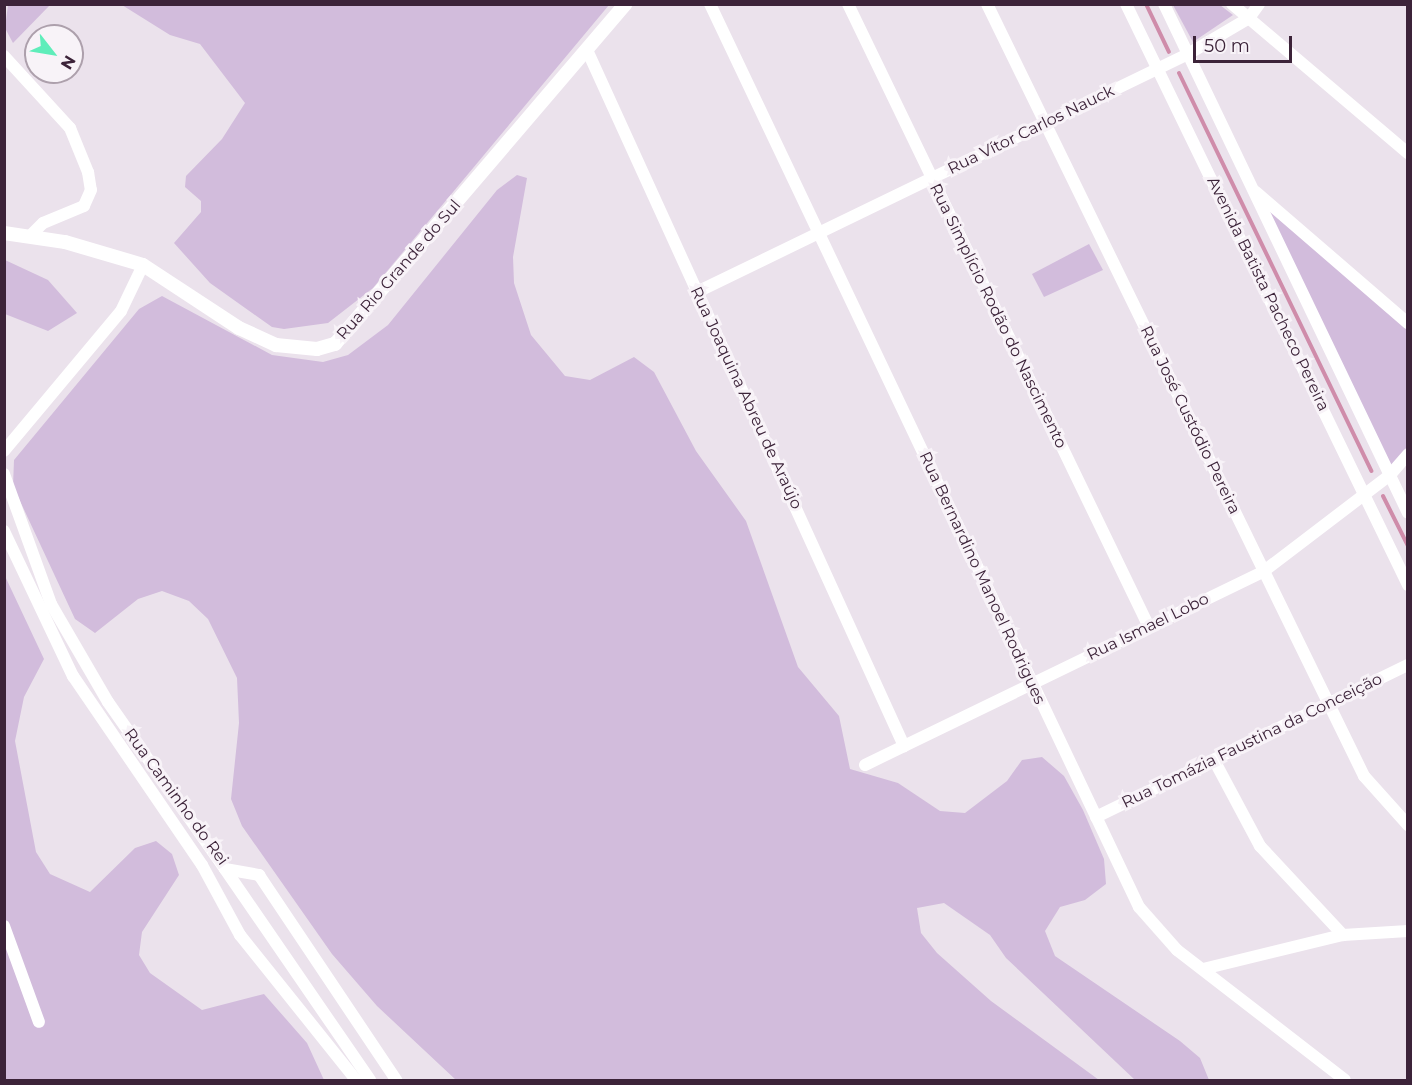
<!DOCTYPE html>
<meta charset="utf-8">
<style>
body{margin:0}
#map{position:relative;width:1412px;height:1085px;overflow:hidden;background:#ebe2ec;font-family:Montserrat,sans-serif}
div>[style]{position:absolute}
.green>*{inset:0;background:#d2bcdc}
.stream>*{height:4px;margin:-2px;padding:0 2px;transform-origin:2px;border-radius:2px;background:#cf8caa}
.minor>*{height:12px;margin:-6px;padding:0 6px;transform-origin:6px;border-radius:6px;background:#fff}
.tertiary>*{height:14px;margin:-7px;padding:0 7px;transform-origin:7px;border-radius:7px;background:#fff}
span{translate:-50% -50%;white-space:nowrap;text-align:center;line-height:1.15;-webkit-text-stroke:6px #f8f3f8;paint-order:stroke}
.street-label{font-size:16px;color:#3c2339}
.frame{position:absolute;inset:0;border:6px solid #3c2339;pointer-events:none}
.north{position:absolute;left:24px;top:24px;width:60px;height:60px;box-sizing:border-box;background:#f8f3f8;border:2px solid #ada0ac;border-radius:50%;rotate:121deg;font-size:16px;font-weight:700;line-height:24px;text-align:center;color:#3c2339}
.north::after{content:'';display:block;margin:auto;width:21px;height:27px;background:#5fedba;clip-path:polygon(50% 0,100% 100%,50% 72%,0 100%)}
.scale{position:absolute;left:1193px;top:36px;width:99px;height:27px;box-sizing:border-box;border:3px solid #3c2339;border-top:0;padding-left:8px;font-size:18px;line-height:21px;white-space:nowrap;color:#3c2339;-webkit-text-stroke:4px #f8f3f8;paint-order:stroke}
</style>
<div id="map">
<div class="green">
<div style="clip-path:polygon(8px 5px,8px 4px,50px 5px,13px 43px,5px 28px)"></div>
<div style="clip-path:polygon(122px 5px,609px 5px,373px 288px,328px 323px,284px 329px,272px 327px,210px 283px,174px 243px,201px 212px,201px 201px,185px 187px,186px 176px,222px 139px,245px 103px,200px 44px,170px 35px)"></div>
<div style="clip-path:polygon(1173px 5px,1220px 5px,1233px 15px,1193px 42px)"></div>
<div style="clip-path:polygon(517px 175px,527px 178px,513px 257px,514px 283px,531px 335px,565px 376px,590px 380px,634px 357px,654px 372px,696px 451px,746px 521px,798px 667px,839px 716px,850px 769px,898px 783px,940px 811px,965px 813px,1007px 781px,1022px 760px,1042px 757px,1064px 776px,1083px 810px,1104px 859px,1106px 884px,1085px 900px,1060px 907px,1045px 931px,1055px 956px,1180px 1041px,1200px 1058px,1209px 1080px,1135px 1080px,1006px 958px,990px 935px,944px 903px,917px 908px,921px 933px,937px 953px,991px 1001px,1099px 1080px,456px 1080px,377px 1006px,332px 954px,242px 826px,231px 799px,239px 723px,237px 678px,208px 619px,189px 601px,162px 591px,138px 599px,95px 633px,75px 619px,13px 486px,14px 460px,139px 309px,162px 296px,272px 355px,323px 362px,348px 355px,388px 325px,497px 190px)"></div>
<div style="clip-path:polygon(1253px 190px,1407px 325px,1407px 448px,1390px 470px)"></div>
<div style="clip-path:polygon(1089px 244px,1103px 270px,1044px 297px,1032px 274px)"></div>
<div style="clip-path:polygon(5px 260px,48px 280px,77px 313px,48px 331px,5px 314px)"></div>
<div style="clip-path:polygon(4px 574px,44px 659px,24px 697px,15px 741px,36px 852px,50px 874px,90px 892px,135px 848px,156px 841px,172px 854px,179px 875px,142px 932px,139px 955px,150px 973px,202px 1010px,264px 994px,307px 1043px,324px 1080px,5px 1080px)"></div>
</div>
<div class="stream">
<div style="left:1146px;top:4px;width:53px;rotate:64.4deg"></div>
<div style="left:1179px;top:73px;width:442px;rotate:64.2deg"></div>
<div style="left:1383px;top:496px;width:56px;rotate:63.4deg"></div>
</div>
<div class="minor">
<div style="left:710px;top:4px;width:1000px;rotate:64.59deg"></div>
<div style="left:1139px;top:907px;width:57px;rotate:48.5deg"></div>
<div style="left:1177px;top:950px;width:212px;rotate:37.7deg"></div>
<div style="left:848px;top:4px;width:692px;rotate:64.21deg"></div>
<div style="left:987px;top:4px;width:859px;rotate:63.97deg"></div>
<div style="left:1364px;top:776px;width:66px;rotate:48.1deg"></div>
<div style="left:1126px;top:4px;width:646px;rotate:64.11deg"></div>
<div style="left:1164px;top:4px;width:564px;rotate:64.39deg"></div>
<div style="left:1232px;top:4px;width:231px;rotate:40.3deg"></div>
<div style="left:587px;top:50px;width:765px;rotate:65.51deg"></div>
<div style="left:4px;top:56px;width:98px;rotate:47.5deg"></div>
<div style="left:70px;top:128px;width:48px;rotate:67.8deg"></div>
<div style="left:88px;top:172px;width:18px;rotate:81deg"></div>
<div style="left:91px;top:190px;width:17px;rotate:114deg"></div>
<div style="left:84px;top:206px;width:44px;rotate:157.5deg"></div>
<div style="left:43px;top:223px;width:18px;rotate:135deg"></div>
<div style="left:1256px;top:192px;width:201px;rotate:40.8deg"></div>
<div style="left:697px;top:292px;width:546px;rotate:-25.86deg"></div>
<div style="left:1188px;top:54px;width:71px;rotate:-30.5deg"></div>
<div style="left:1249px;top:18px;width:17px;rotate:-54deg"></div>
<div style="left:4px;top:451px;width:182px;rotate:-50.1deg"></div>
<div style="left:121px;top:311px;width:51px;rotate:-64.4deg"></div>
<div style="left:4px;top:474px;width:138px;rotate:70.1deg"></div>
<div style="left:51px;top:604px;width:113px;rotate:59.8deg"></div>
<div style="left:108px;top:702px;width:204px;rotate:55deg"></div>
<div style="left:225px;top:869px;width:35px;rotate:10deg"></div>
<div style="left:259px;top:875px;width:247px;rotate:56.2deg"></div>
<div style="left:4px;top:531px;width:161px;rotate:64.6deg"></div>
<div style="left:73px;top:676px;width:229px;rotate:55.7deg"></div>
<div style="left:202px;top:865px;width:80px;rotate:61.5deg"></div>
<div style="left:240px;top:935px;width:186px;rotate:51.3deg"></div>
<div style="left:1214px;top:760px;width:98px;rotate:61.9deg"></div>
<div style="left:1260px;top:846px;width:122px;rotate:47deg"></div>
<div style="left:865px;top:765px;width:444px;rotate:-25.9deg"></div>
<div style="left:1264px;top:571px;width:158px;rotate:-37.3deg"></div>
<div style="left:1390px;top:475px;width:28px;rotate:-49deg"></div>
<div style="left:1096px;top:817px;width:347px;rotate:-26deg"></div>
<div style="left:225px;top:869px;width:256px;rotate:55.5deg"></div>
<div style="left:4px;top:926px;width:102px;rotate:70deg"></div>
<div style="left:1203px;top:969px;width:144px;rotate:-13.7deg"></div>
<div style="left:1343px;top:935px;width:65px;rotate:-3.5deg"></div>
</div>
<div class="tertiary">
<div style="left:4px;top:233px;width:62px;rotate:8.4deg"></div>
<div style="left:65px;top:242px;width:81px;rotate:16.4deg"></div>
<div style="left:143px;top:265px;width:115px;rotate:33.3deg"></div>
<div style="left:239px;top:328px;width:41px;rotate:24.7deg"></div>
<div style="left:276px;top:345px;width:41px;rotate:5.6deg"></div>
<div style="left:317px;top:349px;width:19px;rotate:-16deg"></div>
<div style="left:335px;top:344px;width:447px;rotate:-49.5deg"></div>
</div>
<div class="street-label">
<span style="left:1031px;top:130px;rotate:-26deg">Rua Vítor Carlos Nauck</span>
<span style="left:399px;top:270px;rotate:-49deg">Rua Rio Grande do Sul</span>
<span style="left:1268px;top:294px;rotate:64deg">Avenida Batista Pacheco Pereira</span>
<span style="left:998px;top:316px;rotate:64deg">Rua Simplício Rodão do Nascimento</span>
<span style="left:746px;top:398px;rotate:65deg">Rua Joaquina Abreu de Araújo</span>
<span style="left:1190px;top:420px;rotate:64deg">Rua José Custódio Pereira</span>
<span style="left:982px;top:578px;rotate:65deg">Rua Bernardino Manoel Rodrigues</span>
<span style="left:1148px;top:627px;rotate:-26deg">Rua Ismael Lobo</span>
<span style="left:1252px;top:741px;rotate:-26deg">Rua Tomázia Faustina da Conceição</span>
<span style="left:176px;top:797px;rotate:54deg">Rua Caminho do Rei</span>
</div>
<div class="frame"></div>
<div class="north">N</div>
<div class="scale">50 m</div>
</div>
